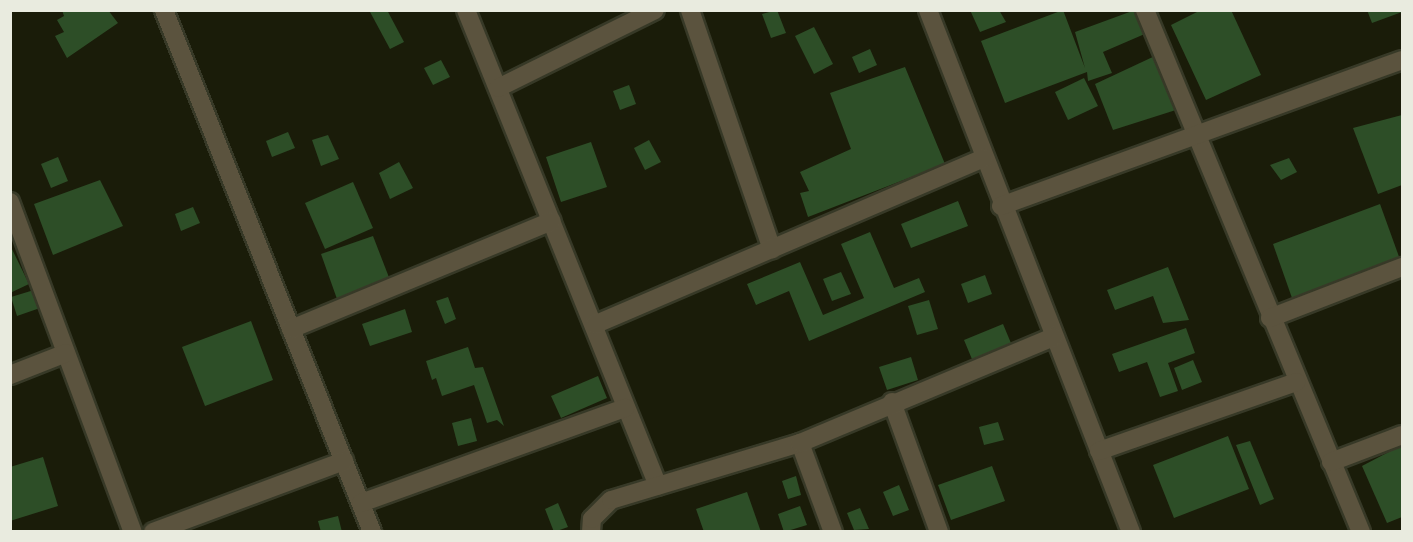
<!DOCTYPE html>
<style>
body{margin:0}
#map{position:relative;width:1413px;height:542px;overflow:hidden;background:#1a1c09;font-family:"PT Sans Narrow",sans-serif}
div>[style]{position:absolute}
.building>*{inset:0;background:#2d4e27}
.roads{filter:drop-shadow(2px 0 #373927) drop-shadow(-2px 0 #373927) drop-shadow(0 2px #373927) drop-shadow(0 -2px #373927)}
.minor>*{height:18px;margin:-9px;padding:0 9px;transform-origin:9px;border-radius:9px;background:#5b533e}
span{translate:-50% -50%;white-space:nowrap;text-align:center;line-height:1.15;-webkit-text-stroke:4.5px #111302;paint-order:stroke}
.frame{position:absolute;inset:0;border:12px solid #e9ebdf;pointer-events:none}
</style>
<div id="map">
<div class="building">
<div style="clip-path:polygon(62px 10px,108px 10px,118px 23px,67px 58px,55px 36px,64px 32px,57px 20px,64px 16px)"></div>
<div style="clip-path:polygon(369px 10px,387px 10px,404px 42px,390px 49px)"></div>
<div style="clip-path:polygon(777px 10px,786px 33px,771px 38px,762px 14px)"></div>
<div style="clip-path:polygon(970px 10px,999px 10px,1006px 22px,980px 32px)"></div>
<div style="clip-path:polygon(1063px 10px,1085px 68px,1075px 32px,1135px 10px,1147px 33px,1103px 52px,1112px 73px,1088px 81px,1087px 72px,1005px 103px,981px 41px)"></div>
<div style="clip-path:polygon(1201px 10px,1231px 10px,1261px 75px,1206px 100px,1171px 25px)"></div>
<div style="clip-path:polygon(1367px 10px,1402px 10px,1402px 12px,1372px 23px)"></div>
<div style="clip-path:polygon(814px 27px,833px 64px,814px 74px,795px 36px)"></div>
<div style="clip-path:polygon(870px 49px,877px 65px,859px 73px,852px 57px)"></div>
<div style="clip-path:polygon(1157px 55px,1179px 109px,1113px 130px,1095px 84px)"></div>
<div style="clip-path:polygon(441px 60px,450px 77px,433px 85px,424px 68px)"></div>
<div style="clip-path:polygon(905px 67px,945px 164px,808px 217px,800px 193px,809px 191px,800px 172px,851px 149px,830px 93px)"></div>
<div style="clip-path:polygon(1084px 78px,1098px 106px,1068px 120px,1055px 92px)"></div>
<div style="clip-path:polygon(629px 85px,636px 104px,620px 110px,613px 91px)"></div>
<div style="clip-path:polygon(1402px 115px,1402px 185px,1378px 194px,1353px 128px)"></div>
<div style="clip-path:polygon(288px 132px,295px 148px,272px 157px,266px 141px)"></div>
<div style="clip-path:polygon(328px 135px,339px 159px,321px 166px,312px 140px)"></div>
<div style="clip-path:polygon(649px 140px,661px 162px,645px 170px,634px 148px)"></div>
<div style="clip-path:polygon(591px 142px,607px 187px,561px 202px,546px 157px)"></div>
<div style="clip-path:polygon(58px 157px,68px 181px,51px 188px,41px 164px)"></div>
<div style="clip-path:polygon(1289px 158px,1297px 172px,1281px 180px,1270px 165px)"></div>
<div style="clip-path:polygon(399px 162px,413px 188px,390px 199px,379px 173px)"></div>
<div style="clip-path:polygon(100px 180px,123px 226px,53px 255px,34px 204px)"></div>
<div style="clip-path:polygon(353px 182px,373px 228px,325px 249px,305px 203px)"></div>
<div style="clip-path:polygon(958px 201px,968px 226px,911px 248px,901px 224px)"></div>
<div style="clip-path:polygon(1380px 204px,1402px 265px,1292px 298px,1273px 244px)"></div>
<div style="clip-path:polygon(193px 207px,200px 223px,181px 231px,175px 214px)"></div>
<div style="clip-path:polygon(870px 232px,894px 288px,919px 278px,925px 292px,809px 341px,789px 291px,756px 305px,747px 284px,800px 262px,823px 315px,864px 298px,841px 244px)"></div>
<div style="clip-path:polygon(373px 236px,390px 280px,337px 299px,321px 254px)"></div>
<div style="clip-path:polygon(10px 245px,29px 284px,10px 293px)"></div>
<div style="clip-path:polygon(1168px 267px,1189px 320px,1163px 323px,1153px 296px,1115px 310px,1107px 290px)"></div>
<div style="clip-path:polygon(841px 272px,851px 294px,832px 301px,823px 279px)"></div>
<div style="clip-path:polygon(985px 275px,992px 294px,968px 303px,961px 284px)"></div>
<div style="clip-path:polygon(34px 290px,40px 308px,17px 316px,11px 297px)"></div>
<div style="clip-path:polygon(448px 297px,456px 319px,445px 324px,436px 301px)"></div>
<div style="clip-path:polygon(929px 300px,938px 329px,917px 335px,908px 306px)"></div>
<div style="clip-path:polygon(405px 309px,412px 332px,370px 346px,362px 324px)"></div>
<div style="clip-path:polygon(251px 321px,273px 380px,205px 406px,182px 347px)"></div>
<div style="clip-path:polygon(1003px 324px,1013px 348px,974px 364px,964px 340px)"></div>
<div style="clip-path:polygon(1186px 328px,1195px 353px,1168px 363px,1178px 391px,1160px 397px,1147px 362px,1119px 372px,1112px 354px)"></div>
<div style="clip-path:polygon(468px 347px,475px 368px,483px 367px,504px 426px,497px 420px,487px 423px,474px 385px,442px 396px,436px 378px,432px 380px,426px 361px)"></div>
<div style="clip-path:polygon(911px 357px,918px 380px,887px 390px,879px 367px)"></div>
<div style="clip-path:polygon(1193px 360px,1202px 382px,1182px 390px,1174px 368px)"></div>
<div style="clip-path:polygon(598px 376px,607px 398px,561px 418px,551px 396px)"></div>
<div style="clip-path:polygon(471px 418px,477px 441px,458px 446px,452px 423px)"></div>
<div style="clip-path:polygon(998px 422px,1004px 440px,984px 445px,979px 427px)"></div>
<div style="clip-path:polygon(1228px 436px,1249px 489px,1174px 518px,1153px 465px)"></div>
<div style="clip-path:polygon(1250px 441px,1274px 499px,1260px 505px,1236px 445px)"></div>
<div style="clip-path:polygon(1402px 445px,1402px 517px,1387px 523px,1362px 466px)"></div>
<div style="clip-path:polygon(43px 457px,58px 506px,10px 521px,10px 467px)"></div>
<div style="clip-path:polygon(992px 466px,1005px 501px,951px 520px,938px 485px)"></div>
<div style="clip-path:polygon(796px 476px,801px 495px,788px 499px,782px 481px)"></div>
<div style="clip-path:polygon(899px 485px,909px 510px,893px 516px,883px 492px)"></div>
<div style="clip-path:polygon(747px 492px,761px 532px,704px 532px,696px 509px)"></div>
<div style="clip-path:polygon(558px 503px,568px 527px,554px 532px,545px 509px)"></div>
<div style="clip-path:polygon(800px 506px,807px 525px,784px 532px,778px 514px)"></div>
<div style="clip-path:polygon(860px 508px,869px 529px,854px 530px,847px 513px)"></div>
<div style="clip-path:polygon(338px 516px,342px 532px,321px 532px,318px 521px)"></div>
</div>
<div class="roads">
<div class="minor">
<div style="left:164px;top:10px;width:562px;rotate:68.27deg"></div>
<div style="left:466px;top:10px;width:513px;rotate:68.03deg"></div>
<div style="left:690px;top:10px;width:253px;rotate:71.1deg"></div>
<div style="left:928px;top:10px;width:560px;rotate:68.75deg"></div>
<div style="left:1145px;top:10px;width:565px;rotate:67.52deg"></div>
<div style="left:498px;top:88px;width:175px;rotate:-26.4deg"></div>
<div style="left:10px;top:202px;width:352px;rotate:69.6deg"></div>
<div style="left:1001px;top:206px;width:427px;rotate:-20deg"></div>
<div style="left:1270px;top:318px;width:142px;rotate:-21.1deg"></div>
<div style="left:594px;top:325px;width:424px;rotate:-23.2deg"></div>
<div style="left:291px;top:329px;width:282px;rotate:-22.5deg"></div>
<div style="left:10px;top:375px;width:60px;rotate:-21.4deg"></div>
<div style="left:892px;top:402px;width:138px;rotate:70.1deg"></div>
<div style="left:800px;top:443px;width:95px;rotate:69.7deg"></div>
<div style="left:1099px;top:451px;width:209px;rotate:-19.3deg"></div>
<div style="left:1331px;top:462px;width:76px;rotate:-20.8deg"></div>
<div style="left:361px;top:503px;width:281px;rotate:-19.8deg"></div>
<div style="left:153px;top:532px;width:204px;rotate:-20.4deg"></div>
<div style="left:591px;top:532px;width:13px;rotate:-86deg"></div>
<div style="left:592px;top:519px;width:27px;rotate:-45deg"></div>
<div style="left:611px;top:500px;width:197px;rotate:-16.8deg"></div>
<div style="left:800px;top:443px;width:275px;rotate:-22.7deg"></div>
</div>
</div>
<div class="frame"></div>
</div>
